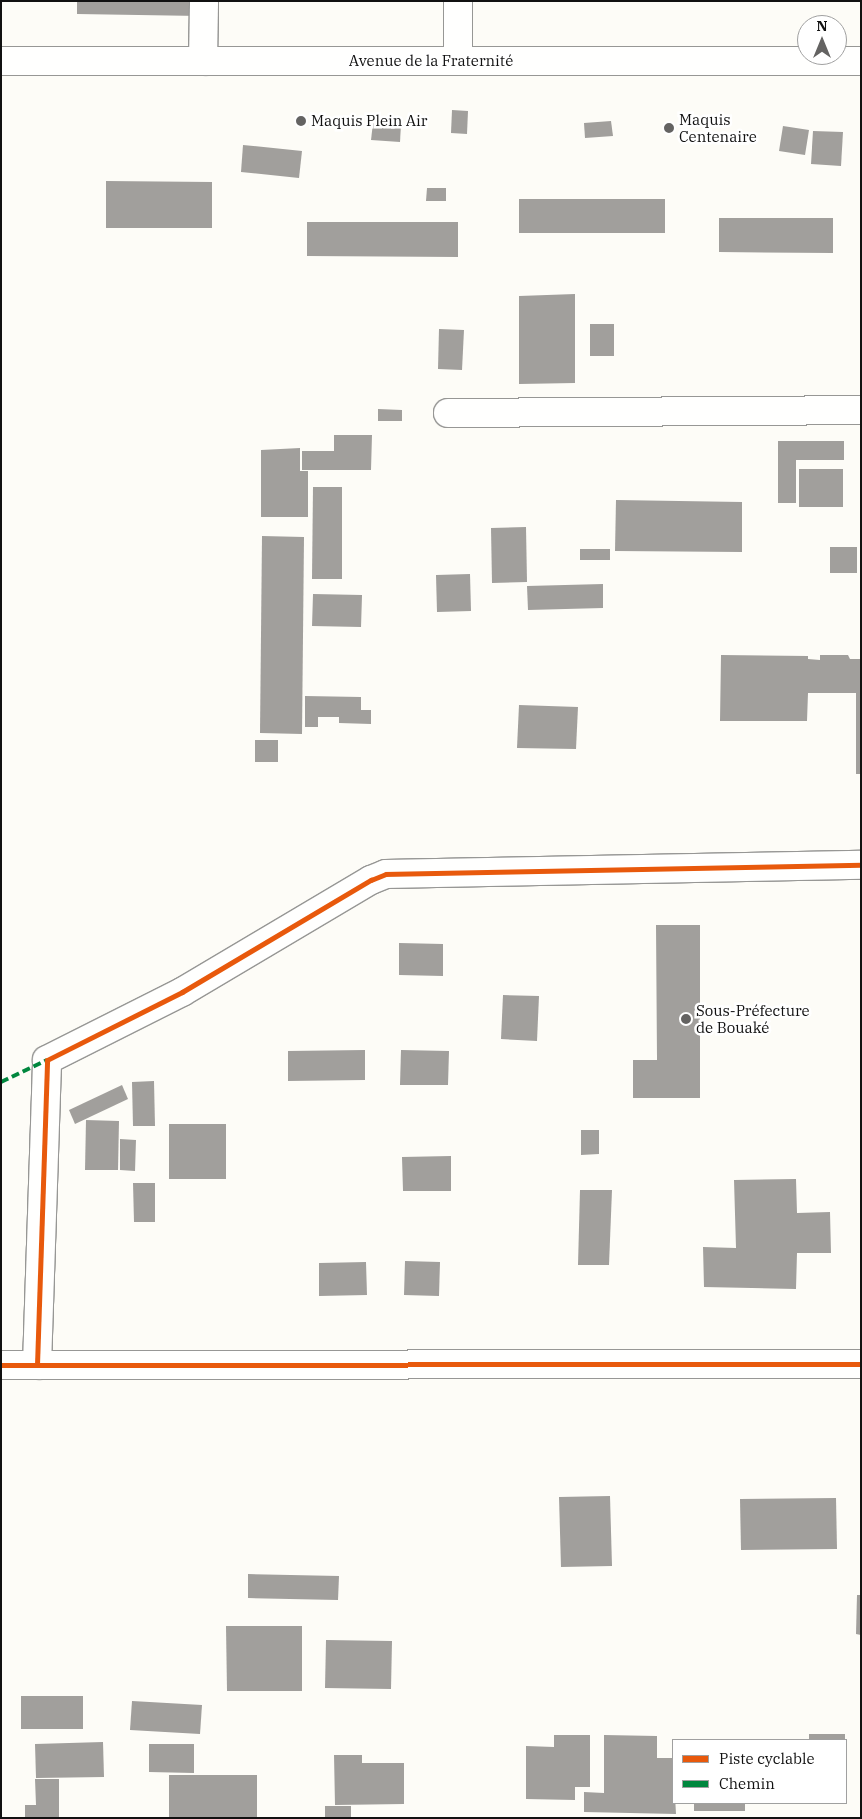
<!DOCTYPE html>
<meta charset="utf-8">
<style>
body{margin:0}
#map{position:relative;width:862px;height:1819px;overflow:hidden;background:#fdfcf7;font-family:"IBM Plex Serif",serif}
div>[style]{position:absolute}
.building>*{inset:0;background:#a19f9c}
.roads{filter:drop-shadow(1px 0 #979795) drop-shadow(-1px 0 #979795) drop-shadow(0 1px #979795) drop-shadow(0 -1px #979795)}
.minor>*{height:28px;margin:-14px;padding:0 14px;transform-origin:14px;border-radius:14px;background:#fffffe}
.quiet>*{height:4px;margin-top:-2px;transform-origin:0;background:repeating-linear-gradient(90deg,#00873e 0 8px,transparent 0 12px)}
.cycleway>*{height:5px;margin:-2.5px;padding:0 2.5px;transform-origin:2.5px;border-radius:2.5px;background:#e8590c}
.dots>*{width:14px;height:14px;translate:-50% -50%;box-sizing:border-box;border:2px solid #fff;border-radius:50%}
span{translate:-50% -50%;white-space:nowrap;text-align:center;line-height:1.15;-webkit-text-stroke:5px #fff;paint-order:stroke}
.street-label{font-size:15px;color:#111}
.poi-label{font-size:15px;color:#111}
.left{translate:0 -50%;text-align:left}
.frame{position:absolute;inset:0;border:2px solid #111;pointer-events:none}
.legend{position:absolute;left:672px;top:1739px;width:175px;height:65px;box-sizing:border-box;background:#fff;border:1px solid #a0a0a0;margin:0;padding:6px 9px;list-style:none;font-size:15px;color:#111}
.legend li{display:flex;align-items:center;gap:10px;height:25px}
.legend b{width:25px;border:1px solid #a0a0a0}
.north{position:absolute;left:797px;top:15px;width:50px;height:50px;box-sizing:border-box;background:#fff;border:1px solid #a0a0a0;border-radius:50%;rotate:0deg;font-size:14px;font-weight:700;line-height:20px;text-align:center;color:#111}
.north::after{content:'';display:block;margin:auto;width:18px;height:22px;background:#646362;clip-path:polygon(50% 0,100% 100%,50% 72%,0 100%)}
</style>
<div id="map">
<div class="building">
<div style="clip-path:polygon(77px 1px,200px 1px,200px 16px,77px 14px)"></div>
<div style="clip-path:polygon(452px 110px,468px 111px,467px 134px,451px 133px)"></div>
<div style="clip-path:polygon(611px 121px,613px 136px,585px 138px,584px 123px)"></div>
<div style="clip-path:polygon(373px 123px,401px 124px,400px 142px,371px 140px)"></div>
<div style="clip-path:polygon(783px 126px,809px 130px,805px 155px,779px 151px)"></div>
<div style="clip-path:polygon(813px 131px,843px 132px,841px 166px,811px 164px)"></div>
<div style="clip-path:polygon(243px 145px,302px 151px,299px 178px,241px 172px)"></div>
<div style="clip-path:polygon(106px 181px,212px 182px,212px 228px,106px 228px)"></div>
<div style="clip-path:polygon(427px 188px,446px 188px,446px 201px,426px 201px)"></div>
<div style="clip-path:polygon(519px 199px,665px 199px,665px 233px,519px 233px)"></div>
<div style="clip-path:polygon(719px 218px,833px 218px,833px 253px,719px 252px)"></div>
<div style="clip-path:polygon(307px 222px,458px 222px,458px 257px,307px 256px)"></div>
<div style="clip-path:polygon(575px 294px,575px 383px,519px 384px,519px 296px)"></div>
<div style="clip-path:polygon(590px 324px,614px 324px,614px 356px,590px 356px)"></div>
<div style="clip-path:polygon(439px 329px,464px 330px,462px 370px,438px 369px)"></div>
<div style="clip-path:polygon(378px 409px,402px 410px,402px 421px,378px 421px)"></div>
<div style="clip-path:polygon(334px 435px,372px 435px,371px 470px,302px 470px,302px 451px,334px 451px)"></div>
<div style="clip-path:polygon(778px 441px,844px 441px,844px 460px,796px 460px,796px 503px,778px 503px)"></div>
<div style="clip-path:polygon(300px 448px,300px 471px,308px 471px,308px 517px,261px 517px,261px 450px)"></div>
<div style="clip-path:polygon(799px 469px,843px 469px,843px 507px,799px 507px)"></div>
<div style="clip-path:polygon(313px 487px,342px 487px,342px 579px,312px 579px)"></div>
<div style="clip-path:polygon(616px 500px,742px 502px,742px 552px,615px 551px)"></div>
<div style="clip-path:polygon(526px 527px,527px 582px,492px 583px,491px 528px)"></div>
<div style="clip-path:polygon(262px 536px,304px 537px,302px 734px,260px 733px)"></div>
<div style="clip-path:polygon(830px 547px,857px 547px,857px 573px,830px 573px)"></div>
<div style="clip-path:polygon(580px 549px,610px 549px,610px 560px,580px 560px)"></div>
<div style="clip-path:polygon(470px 574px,471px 611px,437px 612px,436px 575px)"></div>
<div style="clip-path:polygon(603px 584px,603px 608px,528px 610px,527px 586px)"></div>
<div style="clip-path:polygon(313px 594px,362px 595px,361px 627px,312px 626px)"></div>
<div style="clip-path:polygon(721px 655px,808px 656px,808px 659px,820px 660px,820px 655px,848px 655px,850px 659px,861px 659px,861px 774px,856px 774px,856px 693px,808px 693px,807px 721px,720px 721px)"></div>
<div style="clip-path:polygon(305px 696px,361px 697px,361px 710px,371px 710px,371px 724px,339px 723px,339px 717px,318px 717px,318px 727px,305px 727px)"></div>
<div style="clip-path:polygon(519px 705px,578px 707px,576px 749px,517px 748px)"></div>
<div style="clip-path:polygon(255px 740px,278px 740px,278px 762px,255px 762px)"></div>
<div style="clip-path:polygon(656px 925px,700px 925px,700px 1098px,633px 1098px,633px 1060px,657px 1060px)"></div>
<div style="clip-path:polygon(399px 943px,443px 944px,443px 976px,399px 975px)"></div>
<div style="clip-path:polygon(503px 995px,539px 996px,537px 1041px,501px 1039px)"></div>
<div style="clip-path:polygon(365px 1050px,365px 1080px,288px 1081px,288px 1051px)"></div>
<div style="clip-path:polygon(401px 1050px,449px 1051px,448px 1085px,400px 1085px)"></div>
<div style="clip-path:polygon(154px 1081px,155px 1126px,133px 1126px,132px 1082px)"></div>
<div style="clip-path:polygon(122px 1085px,128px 1099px,75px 1124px,69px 1110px)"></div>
<div style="clip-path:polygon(86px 1120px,119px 1121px,118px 1170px,85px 1170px)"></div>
<div style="clip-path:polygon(169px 1124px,226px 1124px,226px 1179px,169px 1179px)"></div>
<div style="clip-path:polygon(581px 1130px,599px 1130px,599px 1154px,581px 1155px)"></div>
<div style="clip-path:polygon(120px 1139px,136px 1140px,135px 1171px,120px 1170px)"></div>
<div style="clip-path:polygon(451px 1156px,451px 1191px,403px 1191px,402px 1157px)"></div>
<div style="clip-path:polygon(796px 1179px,797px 1213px,830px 1212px,831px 1253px,797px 1253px,796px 1289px,704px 1287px,703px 1247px,736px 1248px,734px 1180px)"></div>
<div style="clip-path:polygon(133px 1183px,155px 1183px,155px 1222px,134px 1222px)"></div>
<div style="clip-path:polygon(580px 1190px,612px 1190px,609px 1265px,578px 1265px)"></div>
<div style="clip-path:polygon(405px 1261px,440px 1262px,439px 1296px,404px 1295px)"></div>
<div style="clip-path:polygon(366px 1262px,367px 1295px,319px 1296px,319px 1263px)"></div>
<div style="clip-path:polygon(610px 1496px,612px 1566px,561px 1567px,559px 1497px)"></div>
<div style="clip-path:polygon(836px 1498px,837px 1549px,741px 1550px,740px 1499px)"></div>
<div style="clip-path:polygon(248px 1574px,339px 1576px,338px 1600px,248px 1598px)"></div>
<div style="clip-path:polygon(857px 1595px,861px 1595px,861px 1635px,856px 1634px)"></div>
<div style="clip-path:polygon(226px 1626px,302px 1626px,302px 1691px,227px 1691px)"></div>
<div style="clip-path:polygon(326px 1640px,392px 1641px,391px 1689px,325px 1688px)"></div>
<div style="clip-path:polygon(21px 1696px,83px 1696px,83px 1729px,21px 1729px)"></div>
<div style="clip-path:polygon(132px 1701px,202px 1705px,200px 1734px,130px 1730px)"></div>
<div style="clip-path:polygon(809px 1734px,845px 1734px,845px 1740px,809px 1740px)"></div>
<div style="clip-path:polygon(554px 1735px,590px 1735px,590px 1787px,575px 1787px,575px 1800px,526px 1799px,526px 1746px,554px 1747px)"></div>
<div style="clip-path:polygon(604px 1735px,657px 1736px,657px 1758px,673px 1758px,676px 1814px,584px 1812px,584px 1792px,604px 1793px)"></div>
<div style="clip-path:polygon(103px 1742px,104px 1777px,36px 1778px,35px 1744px)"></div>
<div style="clip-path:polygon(149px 1744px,194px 1744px,194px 1773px,149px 1772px)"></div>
<div style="clip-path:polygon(334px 1755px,362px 1755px,362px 1763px,404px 1763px,404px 1804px,335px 1805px)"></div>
<div style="clip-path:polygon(169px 1775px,257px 1775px,257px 1818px,169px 1818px)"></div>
<div style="clip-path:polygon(35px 1779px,59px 1779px,59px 1818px,25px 1818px,25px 1805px,36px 1805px)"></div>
<div style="clip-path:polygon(694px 1803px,745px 1803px,745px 1811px,694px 1811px)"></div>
<div style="clip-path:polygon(325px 1806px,351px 1806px,351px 1818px,325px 1818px)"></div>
</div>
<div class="roads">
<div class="minor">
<div style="left:458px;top:1px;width:60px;rotate:90deg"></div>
<div style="left:1px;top:61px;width:860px"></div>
<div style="left:203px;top:61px;width:60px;rotate:-89deg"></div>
<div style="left:448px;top:413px;width:413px;rotate:-0.4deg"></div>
<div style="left:1px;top:1365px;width:860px;rotate:-0.07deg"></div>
<div style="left:37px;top:1365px;width:305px;rotate:-88.1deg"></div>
<div style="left:47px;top:1060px;width:151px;rotate:-26.7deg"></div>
<div style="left:182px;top:992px;width:220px;rotate:-30.7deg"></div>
<div style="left:371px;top:880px;width:16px;rotate:-22deg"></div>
<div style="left:386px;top:874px;width:475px;rotate:-1.1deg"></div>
</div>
</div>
<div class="quiet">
<div style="left:1px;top:1082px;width:51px;rotate:-25.6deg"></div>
</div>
<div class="cycleway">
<div style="left:1px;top:1365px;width:860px;rotate:-0.07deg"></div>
<div style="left:37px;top:1365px;width:305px;rotate:-88.1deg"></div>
<div style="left:47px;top:1060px;width:151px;rotate:-26.7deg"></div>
<div style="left:182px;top:992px;width:220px;rotate:-30.7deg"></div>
<div style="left:371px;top:880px;width:16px;rotate:-22deg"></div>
<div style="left:386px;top:874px;width:475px;rotate:-1.1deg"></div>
</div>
<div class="dots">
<div style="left:301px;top:121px;background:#646362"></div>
<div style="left:669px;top:128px;background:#646362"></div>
<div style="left:686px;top:1019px;background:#646362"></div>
</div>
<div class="street-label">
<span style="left:431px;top:61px">Avenue de la Fraternité</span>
</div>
<div class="poi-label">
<span class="left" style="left:679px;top:128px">Maquis<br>Centenaire</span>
<span class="left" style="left:311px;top:121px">Maquis Plein Air</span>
<span class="left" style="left:696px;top:1019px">Sous-Préfecture<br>de Bouaké</span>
</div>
<div class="frame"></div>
<ul class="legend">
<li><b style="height:6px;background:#e8590c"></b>Piste cyclable</li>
<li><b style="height:6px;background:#00873e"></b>Chemin</li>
</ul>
<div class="north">N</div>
</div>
